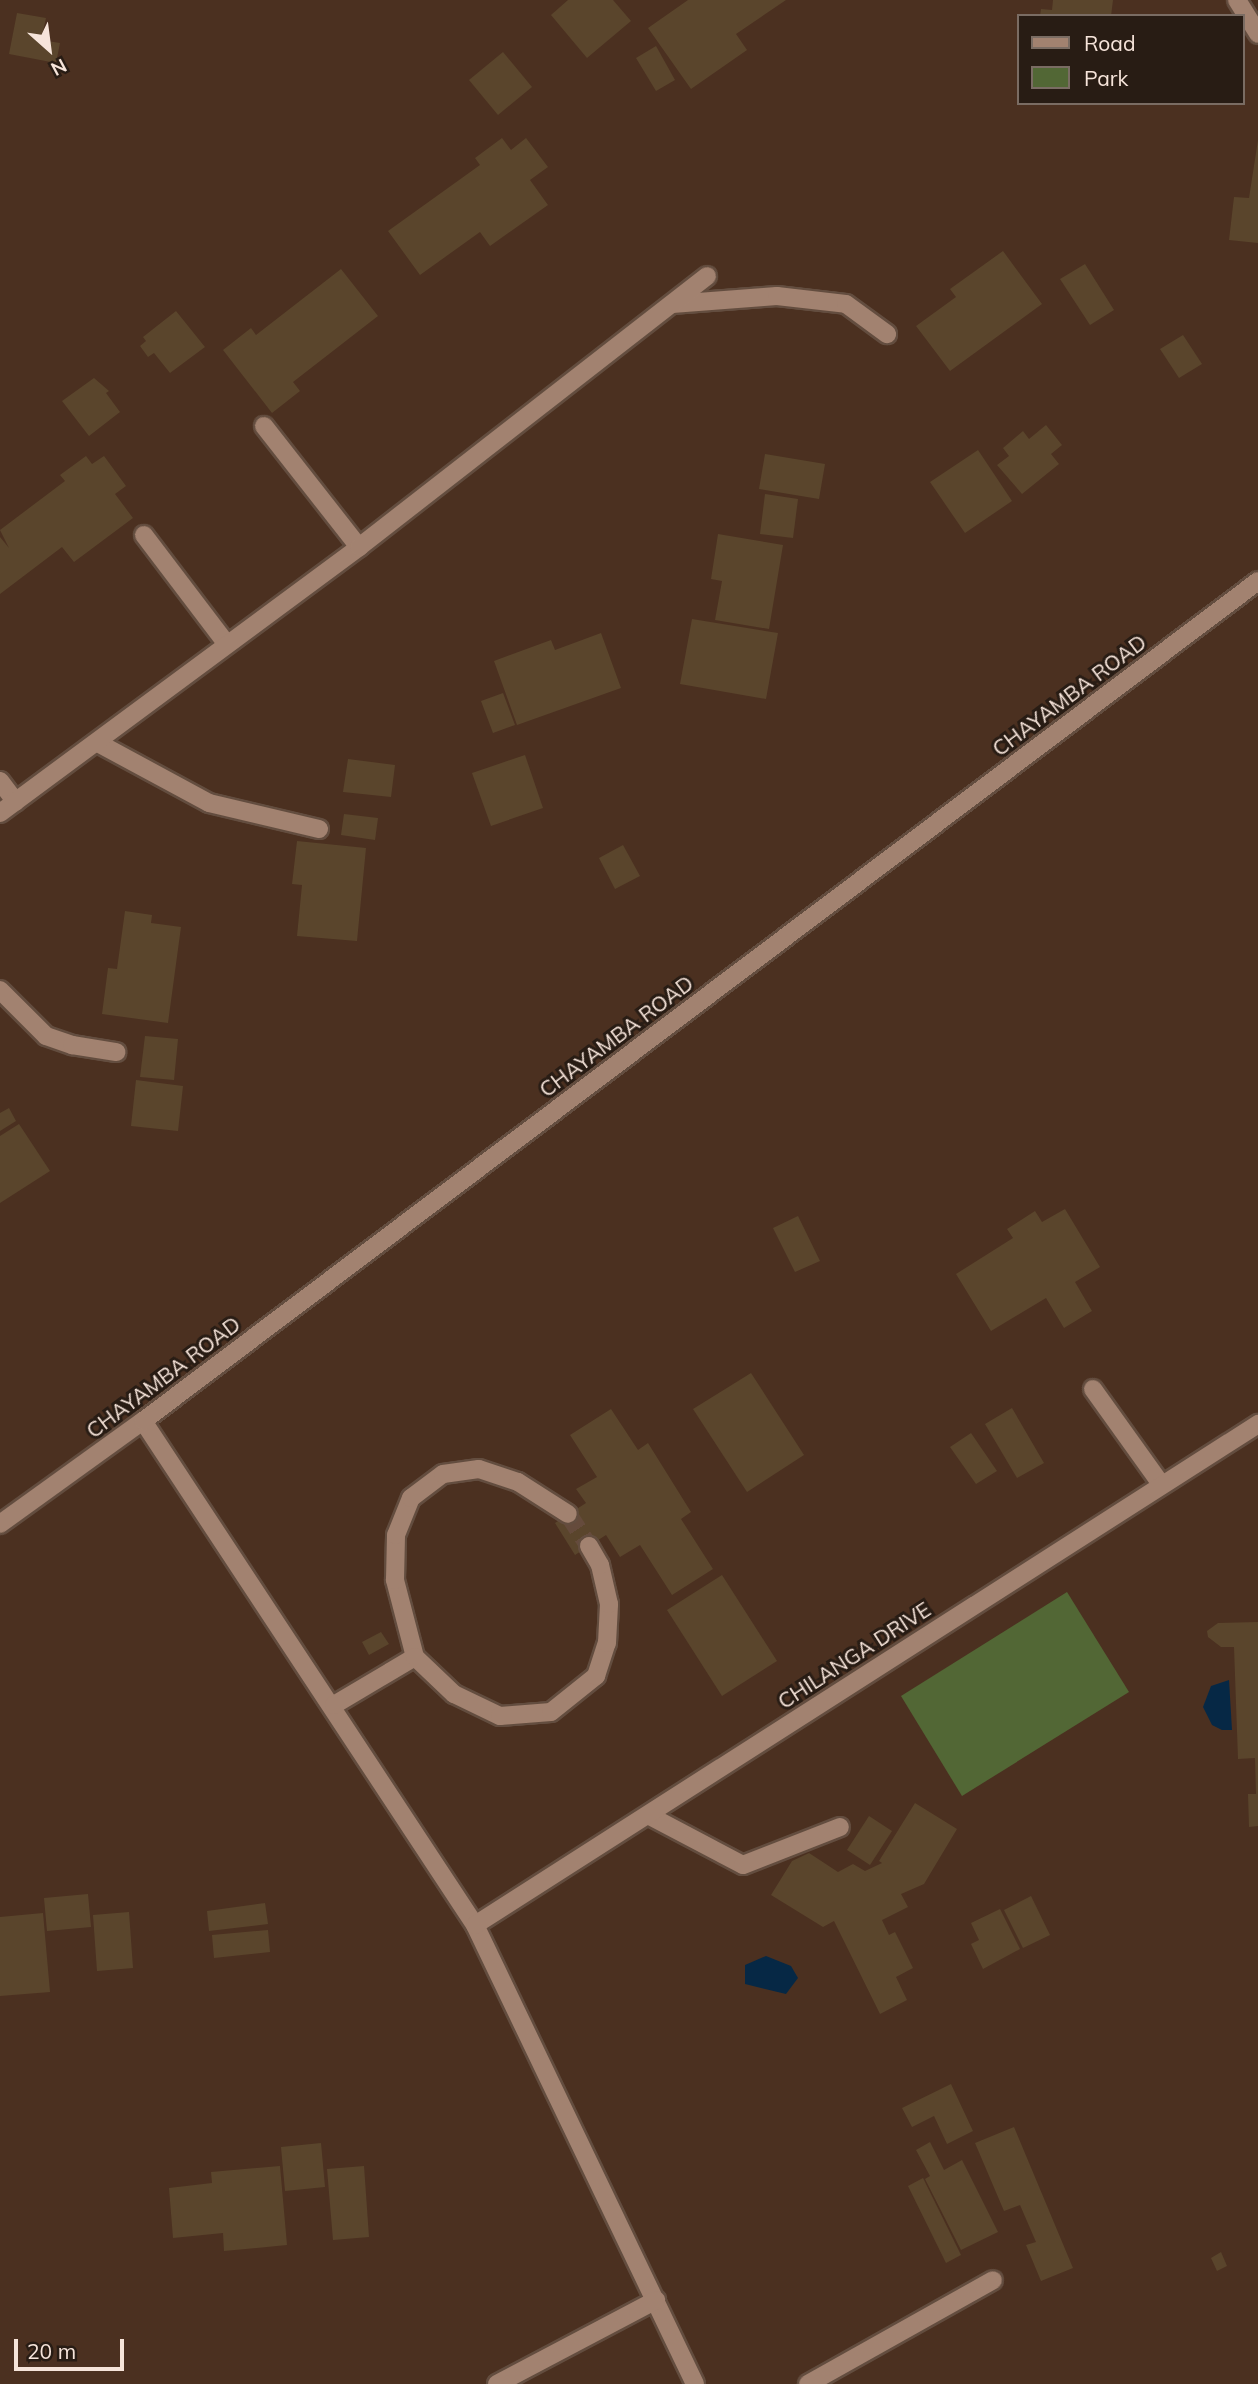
<!DOCTYPE html>
<style>
body{margin:0}
#map{position:relative;width:1258px;height:2384px;overflow:hidden;background:#4b3020;font-family:Mulish,sans-serif}
div>[style]{position:absolute}
.green>*{inset:0;background:#526735}
.water>*{inset:0;background:#062845}
.building>*{inset:0;background:#5a452c}
.minor-tunnel>*{height:18px;margin-top:-9px;transform-origin:0;background:repeating-linear-gradient(90deg,#654b3c 0 18px,transparent 0 27px)}
.roads{filter:drop-shadow(2px 0 #634d3f) drop-shadow(-2px 0 #634d3f) drop-shadow(0 2px #634d3f) drop-shadow(0 -2px #634d3f)}
.minor>*{height:18px;margin:-9px;padding:0 9px;transform-origin:9px;border-radius:9px;background:#a28270}
span{translate:-50% -50%;white-space:nowrap;text-align:center;line-height:1.15;-webkit-text-stroke:6px #281c14;paint-order:stroke}
.street-label{font-size:21px;color:#f6e4da}
.legend{position:absolute;left:1017px;top:14px;width:228px;height:91px;box-sizing:border-box;background:#281c14;border:2px solid #7a6c63;margin:0;padding:9px 12px;list-style:none;font-size:21px;color:#f6e4da}
.legend li{display:flex;align-items:center;gap:14px;height:35px}
.legend b{width:35px;border:2px solid #7a6c63}
.north{position:absolute;left:14px;top:14px;width:70px;height:70px;-webkit-text-stroke:5px #281c14;paint-order:stroke;rotate:152deg;font-size:19px;font-weight:700;line-height:28px;text-align:center;color:#f6e4da}
.north::after{content:'';display:block;margin:auto;width:24px;height:32px;background:#f6e4da;clip-path:polygon(50% 0,100% 100%,50% 72%,0 100%)}
.scale{position:absolute;left:14px;top:2339px;width:110px;height:32px;box-sizing:border-box;border:4px solid #f6e4da;border-top:0;padding-left:9px;font-size:21px;line-height:24px;white-space:nowrap;color:#f6e4da;-webkit-text-stroke:5px #281c14;paint-order:stroke}
</style>
<div id="map">
<div class="green">
<div style="clip-path:polygon(1067px 1592px,1129px 1692px,962px 1796px,901px 1696px)"></div>
</div>
<div class="water">
<div style="clip-path:polygon(1229px 1680px,1232px 1730px,1222px 1730px,1212px 1725px,1203px 1707px,1211px 1686px)"></div>
<div style="clip-path:polygon(766px 1956px,791px 1966px,798px 1978px,786px 1994px,745px 1984px,745px 1965px)"></div>
</div>
<div class="building">
<div style="clip-path:polygon(568px 0,613px 0,631px 21px,587px 58px,551px 15px)"></div>
<div style="clip-path:polygon(688px 0,786px 0,736px 34px,747px 50px,691px 89px,648px 28px)"></div>
<div style="clip-path:polygon(1053px 0,1113px 0,1111px 16px,1040px 16px,1041px 9px,1052px 10px)"></div>
<div style="clip-path:polygon(17px 13px,46px 18px,41px 40px,60px 43px,56px 63px,9px 54px)"></div>
<div style="clip-path:polygon(656px 46px,675px 80px,656px 91px,636px 58px)"></div>
<div style="clip-path:polygon(503px 52px,532px 87px,498px 115px,469px 80px)"></div>
<div style="clip-path:polygon(502px 138px,511px 150px,526px 138px,548px 167px,530px 180px,548px 205px,490px 246px,480px 232px,420px 275px,388px 231px,480px 165px,475px 158px)"></div>
<div style="clip-path:polygon(1258px 140px,1258px 243px,1229px 240px,1234px 197px,1249px 198px)"></div>
<div style="clip-path:polygon(1003px 251px,1042px 304px,950px 371px,916px 326px,956px 297px,950px 289px)"></div>
<div style="clip-path:polygon(1085px 264px,1114px 310px,1090px 325px,1060px 279px)"></div>
<div style="clip-path:polygon(341px 269px,378px 316px,293px 382px,300px 391px,272px 413px,223px 350px,251px 328px,256px 335px)"></div>
<div style="clip-path:polygon(176px 311px,205px 347px,170px 373px,154px 353px,148px 357px,140px 346px,146px 341px,143px 337px)"></div>
<div style="clip-path:polygon(1183px 335px,1202px 364px,1179px 378px,1160px 349px)"></div>
<div style="clip-path:polygon(94px 378px,109px 391px,106px 393px,120px 412px,89px 436px,62px 401px)"></div>
<div style="clip-path:polygon(1046px 425px,1062px 445px,1051px 454px,1059px 464px,1022px 494px,997px 465px,1009px 456px,1003px 448px,1023px 431px,1029px 439px)"></div>
<div style="clip-path:polygon(978px 450px,1012px 501px,965px 533px,930px 482px)"></div>
<div style="clip-path:polygon(765px 454px,825px 464px,819px 499px,759px 489px)"></div>
<div style="clip-path:polygon(86px 456px,92px 464px,104px 456px,126px 486px,115px 494px,133px 518px,74px 562px,62px 547px,0 594px,0 537px,9px 548px,0 530px,65px 481px,60px 475px)"></div>
<div style="clip-path:polygon(765px 494px,798px 499px,793px 538px,760px 534px)"></div>
<div style="clip-path:polygon(718px 534px,783px 545px,769px 629px,715px 620px,722px 581px,711px 579px)"></div>
<div style="clip-path:polygon(692px 619px,778px 633px,766px 699px,680px 684px)"></div>
<div style="clip-path:polygon(601px 633px,621px 688px,517px 725px,494px 661px,551px 640px,555px 650px)"></div>
<div style="clip-path:polygon(503px 693px,515px 725px,493px 733px,481px 701px)"></div>
<div style="clip-path:polygon(525px 755px,543px 808px,491px 826px,472px 773px)"></div>
<div style="clip-path:polygon(348px 759px,395px 765px,391px 797px,343px 792px)"></div>
<div style="clip-path:polygon(344px 814px,378px 818px,375px 840px,341px 835px)"></div>
<div style="clip-path:polygon(297px 841px,366px 848px,357px 941px,297px 936px,302px 885px,292px 884px)"></div>
<div style="clip-path:polygon(623px 845px,640px 876px,615px 889px,599px 858px)"></div>
<div style="clip-path:polygon(125px 911px,152px 915px,151px 923px,181px 927px,168px 1023px,102px 1014px,108px 968px,117px 969px)"></div>
<div style="clip-path:polygon(145px 1036px,178px 1039px,174px 1080px,140px 1077px)"></div>
<div style="clip-path:polygon(136px 1080px,183px 1086px,178px 1131px,131px 1126px)"></div>
<div style="clip-path:polygon(9px 1108px,16px 1121px,0 1131px,0 1113px)"></div>
<div style="clip-path:polygon(19px 1124px,50px 1171px,0 1203px,0 1136px)"></div>
<div style="clip-path:polygon(1065px 1209px,1100px 1267px,1075px 1282px,1092px 1311px,1064px 1328px,1046px 1298px,991px 1331px,956px 1274px,1013px 1238px,1007px 1229px,1035px 1211px,1042px 1222px)"></div>
<div style="clip-path:polygon(798px 1216px,820px 1261px,795px 1272px,773px 1228px)"></div>
<div style="clip-path:polygon(751px 1373px,804px 1455px,747px 1492px,693px 1409px)"></div>
<div style="clip-path:polygon(1012px 1408px,1044px 1463px,1017px 1478px,985px 1424px)"></div>
<div style="clip-path:polygon(611px 1409px,638px 1450px,648px 1443px,691px 1512px,681px 1519px,713px 1569px,672px 1595px,640px 1545px,620px 1557px,606px 1535px,575px 1555px,555px 1523px,586px 1503px,576px 1489px,597px 1477px,570px 1435px)"></div>
<div style="clip-path:polygon(971px 1433px,997px 1471px,976px 1484px,950px 1447px)"></div>
<div style="clip-path:polygon(722px 1575px,777px 1661px,722px 1696px,667px 1610px)"></div>
<div style="clip-path:polygon(1258px 1622px,1258px 1826px,1249px 1827px,1248px 1794px,1256px 1794px,1255px 1758px,1238px 1759px,1234px 1647px,1221px 1647px,1208px 1637px,1207px 1631px,1218px 1623px)"></div>
<div style="clip-path:polygon(381px 1632px,389px 1644px,369px 1655px,362px 1642px)"></div>
<div style="clip-path:polygon(915px 1803px,957px 1829px,924px 1884px,901px 1894px,908px 1907px,882px 1920px,889px 1935px,895px 1932px,913px 1968px,896px 1977px,907px 2000px,880px 2014px,834px 1921px,823px 1927px,771px 1895px,792px 1861px,809px 1853px,838px 1872px,853px 1864px,865px 1871px,882px 1863px,879px 1861px)"></div>
<div style="clip-path:polygon(869px 1816px,892px 1831px,870px 1865px,847px 1850px)"></div>
<div style="clip-path:polygon(88px 1894px,91px 1927px,47px 1931px,44px 1898px)"></div>
<div style="clip-path:polygon(1031px 1896px,1050px 1935px,1023px 1948px,1004px 1910px)"></div>
<div style="clip-path:polygon(265px 1903px,268px 1924px,209px 1931px,207px 1911px)"></div>
<div style="clip-path:polygon(1000px 1909px,1020px 1949px,983px 1969px,971px 1944px,979px 1940px,971px 1923px)"></div>
<div style="clip-path:polygon(129px 1912px,133px 1968px,97px 1971px,93px 1915px)"></div>
<div style="clip-path:polygon(43px 1913px,50px 1992px,0 1996px,0 1917px)"></div>
<div style="clip-path:polygon(268px 1930px,270px 1952px,214px 1958px,212px 1935px)"></div>
<div style="clip-path:polygon(951px 2084px,973px 2131px,947px 2144px,934px 2116px,912px 2127px,902px 2108px)"></div>
<div style="clip-path:polygon(1014px 2127px,1073px 2268px,1041px 2281px,1026px 2245px,1036px 2242px,1020px 2205px,1004px 2211px,975px 2143px)"></div>
<div style="clip-path:polygon(930px 2142px,944px 2170px,962px 2160px,998px 2232px,961px 2250px,925px 2179px,930px 2176px,916px 2150px)"></div>
<div style="clip-path:polygon(321px 2143px,325px 2187px,285px 2191px,281px 2147px)"></div>
<div style="clip-path:polygon(280px 2166px,287px 2245px,224px 2251px,223px 2233px,173px 2238px,169px 2188px,212px 2183px,211px 2172px)"></div>
<div style="clip-path:polygon(364px 2166px,369px 2237px,333px 2240px,327px 2169px)"></div>
<div style="clip-path:polygon(923px 2178px,961px 2255px,946px 2263px,908px 2186px)"></div>
<div style="clip-path:polygon(1221px 2252px,1227px 2266px,1217px 2271px,1211px 2258px)"></div>
</div>
<div class="minor-tunnel">
<div style="left:568px;top:1514px;width:38px;rotate:57deg"></div>
</div>
<div class="roads">
<div class="minor">
<div style="left:1237px;top:0;width:40px;rotate:58deg"></div>
<div style="left:672px;top:304px;width:105px;rotate:-4.4deg"></div>
<div style="left:777px;top:296px;width:69px;rotate:6.6deg"></div>
<div style="left:846px;top:304px;width:51px;rotate:36.2deg"></div>
<div style="left:264px;top:426px;width:154px;rotate:51.9deg"></div>
<div style="left:144px;top:535px;width:136px;rotate:52.8deg"></div>
<div style="left:98px;top:743px;width:126px;rotate:28.4deg"></div>
<div style="left:209px;top:803px;width:113px;rotate:13.3deg"></div>
<div style="left:0;top:781px;width:26px;rotate:53deg"></div>
<div style="left:0;top:813px;width:447px;rotate:-36.5deg"></div>
<div style="left:359px;top:547px;width:441px;rotate:-37.9deg"></div>
<div style="left:0;top:990px;width:65px;rotate:45deg"></div>
<div style="left:46px;top:1036px;width:28px;rotate:19deg"></div>
<div style="left:72px;top:1045px;width:45px;rotate:9deg"></div>
<div style="left:1093px;top:1389px;width:117px;rotate:54.4deg"></div>
<div style="left:143px;top:1421px;width:604px;rotate:56.63deg"></div>
<div style="left:475px;top:1925px;width:509px;rotate:64.39deg"></div>
<div style="left:0;top:1524px;width:176px;rotate:-35.8deg"></div>
<div style="left:143px;top:1421px;width:1396px;rotate:-36.99deg"></div>
<div style="left:415px;top:1657px;width:80px;rotate:-104.6deg"></div>
<div style="left:395px;top:1580px;width:45px;rotate:-88.7deg"></div>
<div style="left:396px;top:1535px;width:40px;rotate:-68deg"></div>
<div style="left:411px;top:1498px;width:40px;rotate:-37deg"></div>
<div style="left:443px;top:1474px;width:36px;rotate:-8deg"></div>
<div style="left:479px;top:1469px;width:41px;rotate:18.4deg"></div>
<div style="left:518px;top:1482px;width:59px;rotate:32.6deg"></div>
<div style="left:334px;top:1705px;width:94px;rotate:-30.7deg"></div>
<div style="left:415px;top:1657px;width:54px;rotate:43.5deg"></div>
<div style="left:454px;top:1694px;width:51px;rotate:25.6deg"></div>
<div style="left:500px;top:1716px;width:51px;rotate:-4.5deg"></div>
<div style="left:551px;top:1712px;width:58px;rotate:-38.7deg"></div>
<div style="left:596px;top:1676px;width:35px;rotate:-72deg"></div>
<div style="left:607px;top:1643px;width:39px;rotate:-87deg"></div>
<div style="left:609px;top:1604px;width:40px;rotate:-103deg"></div>
<div style="left:600px;top:1565px;width:22px;rotate:-120deg"></div>
<div style="left:648px;top:1815px;width:107px;rotate:27.8deg"></div>
<div style="left:743px;top:1865px;width:104px;rotate:-21.4deg"></div>
<div style="left:475px;top:1925px;width:930px;rotate:-32.61deg"></div>
<div style="left:497px;top:2384px;width:180px;rotate:-27.8deg"></div>
<div style="left:808px;top:2384px;width:212px;rotate:-29.3deg"></div>
</div>
</div>
<div class="street-label">
<span style="left:1069px;top:695px;rotate:-37deg">CHAYAMBA ROAD</span>
<span style="left:616px;top:1036px;rotate:-37deg">CHAYAMBA ROAD</span>
<span style="left:163px;top:1377px;rotate:-37deg">CHAYAMBA ROAD</span>
<span style="left:854px;top:1655px;rotate:-33deg">CHILANGA DRIVE</span>
</div>
<ul class="legend">
<li><b style="height:9px;background:#a28270"></b>Road</li>
<li><b style="height:19px;background:#526735"></b>Park</li>
</ul>
<div class="north">N</div>
<div class="scale">20 m</div>
</div>
